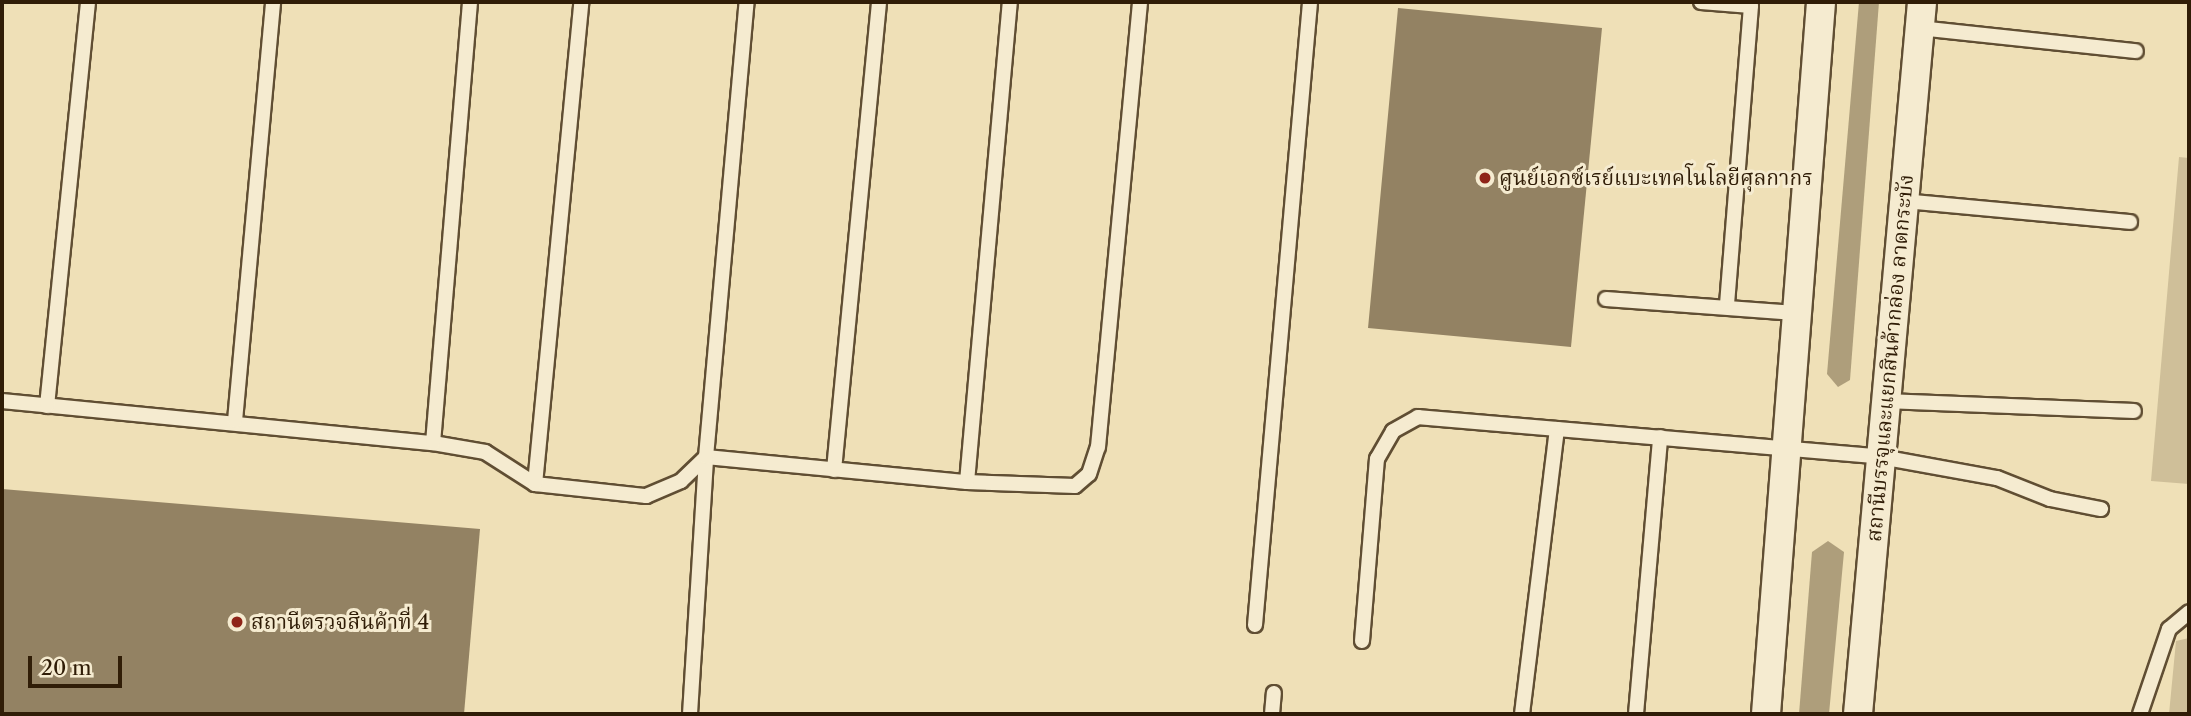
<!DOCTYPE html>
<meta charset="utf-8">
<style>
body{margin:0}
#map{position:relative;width:2191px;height:716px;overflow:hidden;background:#efe0b7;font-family:"Libre Caslon Text","Noto Serif Thai",serif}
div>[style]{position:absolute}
.green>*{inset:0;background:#cfbf99}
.water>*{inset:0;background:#ae9e7b}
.building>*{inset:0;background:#938263}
.roads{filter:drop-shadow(2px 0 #604e33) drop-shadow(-2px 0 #604e33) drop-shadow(0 2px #604e33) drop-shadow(0 -2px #604e33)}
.lane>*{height:14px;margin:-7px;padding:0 7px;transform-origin:7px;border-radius:7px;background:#f5ebd0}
.street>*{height:28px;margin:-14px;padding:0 14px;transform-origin:14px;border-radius:14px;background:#f5ebd0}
.dots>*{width:19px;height:19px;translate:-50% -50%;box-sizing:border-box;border:4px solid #f5ebd0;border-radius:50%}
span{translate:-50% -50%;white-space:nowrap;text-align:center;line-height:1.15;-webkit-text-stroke:6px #f5ebd0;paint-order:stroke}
.poi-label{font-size:21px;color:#301d07}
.left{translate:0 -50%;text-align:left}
.street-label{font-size:21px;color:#301d07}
.frame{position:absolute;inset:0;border:4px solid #301d07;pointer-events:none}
.scale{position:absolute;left:28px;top:656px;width:94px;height:32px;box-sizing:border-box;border:4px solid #301d07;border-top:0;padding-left:9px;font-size:21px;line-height:24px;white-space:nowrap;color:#301d07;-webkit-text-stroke:5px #f5ebd0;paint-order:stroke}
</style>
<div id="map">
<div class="green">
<div style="clip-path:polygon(2179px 157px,2189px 158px,2189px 484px,2151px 481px)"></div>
<div style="clip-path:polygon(2189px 638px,2189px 714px,2169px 714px,2176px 641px)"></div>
</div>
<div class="water">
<div style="clip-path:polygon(1859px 2px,1879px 2px,1850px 380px,1838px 387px,1827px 374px)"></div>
<div style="clip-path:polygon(1828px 541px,1844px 552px,1829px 714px,1799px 714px,1812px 552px)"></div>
</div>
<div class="building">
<div style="clip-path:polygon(1398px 8px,1602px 28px,1571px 347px,1368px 328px)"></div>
<div style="clip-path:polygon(2px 489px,480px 529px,464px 714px,2px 714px)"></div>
</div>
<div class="roads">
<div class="lane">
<div style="left:1701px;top:2px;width:50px;rotate:4.6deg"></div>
<div style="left:1751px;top:6px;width:301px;rotate:94.6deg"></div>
<div style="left:1919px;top:28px;width:218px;rotate:6.1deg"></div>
<div style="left:1904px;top:201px;width:227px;rotate:5.3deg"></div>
<div style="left:1606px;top:299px;width:193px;rotate:4.2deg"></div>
<div style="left:2px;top:401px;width:433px;rotate:5.6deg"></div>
<div style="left:433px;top:443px;width:53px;rotate:9.8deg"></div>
<div style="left:485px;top:452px;width:59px;rotate:32.6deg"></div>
<div style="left:535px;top:484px;width:112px;rotate:6.2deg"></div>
<div style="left:646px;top:496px;width:38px;rotate:-23deg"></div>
<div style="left:681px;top:481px;width:35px;rotate:-44deg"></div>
<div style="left:706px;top:457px;width:262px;rotate:5.5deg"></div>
<div style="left:967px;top:482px;width:108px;rotate:2.1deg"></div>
<div style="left:1075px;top:486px;width:18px;rotate:-41deg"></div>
<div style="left:1089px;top:474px;width:28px;rotate:-72deg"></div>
<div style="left:1098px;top:447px;width:447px;rotate:-84.6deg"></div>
<div style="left:1886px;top:401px;width:248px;rotate:2.3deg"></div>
<div style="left:47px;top:406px;width:406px;rotate:-84.2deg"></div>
<div style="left:235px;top:421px;width:421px;rotate:-84.8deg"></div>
<div style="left:433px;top:443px;width:443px;rotate:-85.2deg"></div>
<div style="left:834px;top:470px;width:470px;rotate:-84.5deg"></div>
<div style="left:967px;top:482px;width:482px;rotate:-84.9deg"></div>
<div style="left:535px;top:484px;width:484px;rotate:-84.5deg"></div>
<div style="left:1255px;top:625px;width:625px;rotate:-84.95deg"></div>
<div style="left:1362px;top:641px;width:183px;rotate:-85.3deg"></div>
<div style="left:1377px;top:459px;width:32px;rotate:-60deg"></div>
<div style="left:1393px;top:431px;width:29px;rotate:-29deg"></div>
<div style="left:1418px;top:417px;width:465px;rotate:4.9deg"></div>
<div style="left:1881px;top:457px;width:118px;rotate:10.3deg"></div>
<div style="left:1997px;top:478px;width:57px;rotate:21.6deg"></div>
<div style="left:2050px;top:499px;width:52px;rotate:11.1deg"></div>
<div style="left:690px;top:714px;width:257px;rotate:-86.4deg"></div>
<div style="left:706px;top:457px;width:457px;rotate:-84.9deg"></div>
<div style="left:1272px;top:714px;width:21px;rotate:-85deg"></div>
<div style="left:1522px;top:714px;width:287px;rotate:-83deg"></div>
<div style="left:1636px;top:714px;width:278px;rotate:-85deg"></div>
<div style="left:2140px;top:714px;width:90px;rotate:-71.2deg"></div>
<div style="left:2169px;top:629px;width:26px;rotate:-40deg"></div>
</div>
<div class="street">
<div style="left:1766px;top:714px;width:714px;rotate:-85.58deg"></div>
<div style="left:1858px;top:714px;width:715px;rotate:-84.86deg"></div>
</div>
</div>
<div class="dots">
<div style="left:1485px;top:178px;background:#8f2418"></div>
<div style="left:237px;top:622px;background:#8f2418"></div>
</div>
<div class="poi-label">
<span class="left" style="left:1499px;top:178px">ศูนย์เอกซ์เรย์แบะเทคโนโลยีศุลกากร</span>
<span class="left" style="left:251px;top:622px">สถานีตรวจสินค้าที่ 4</span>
</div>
<div class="street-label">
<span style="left:1890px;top:358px;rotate:-85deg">สถานีบรรจุและแยกสินค้ากล่อง ลาดกระบัง</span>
</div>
<div class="frame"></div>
<div class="scale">20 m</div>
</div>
